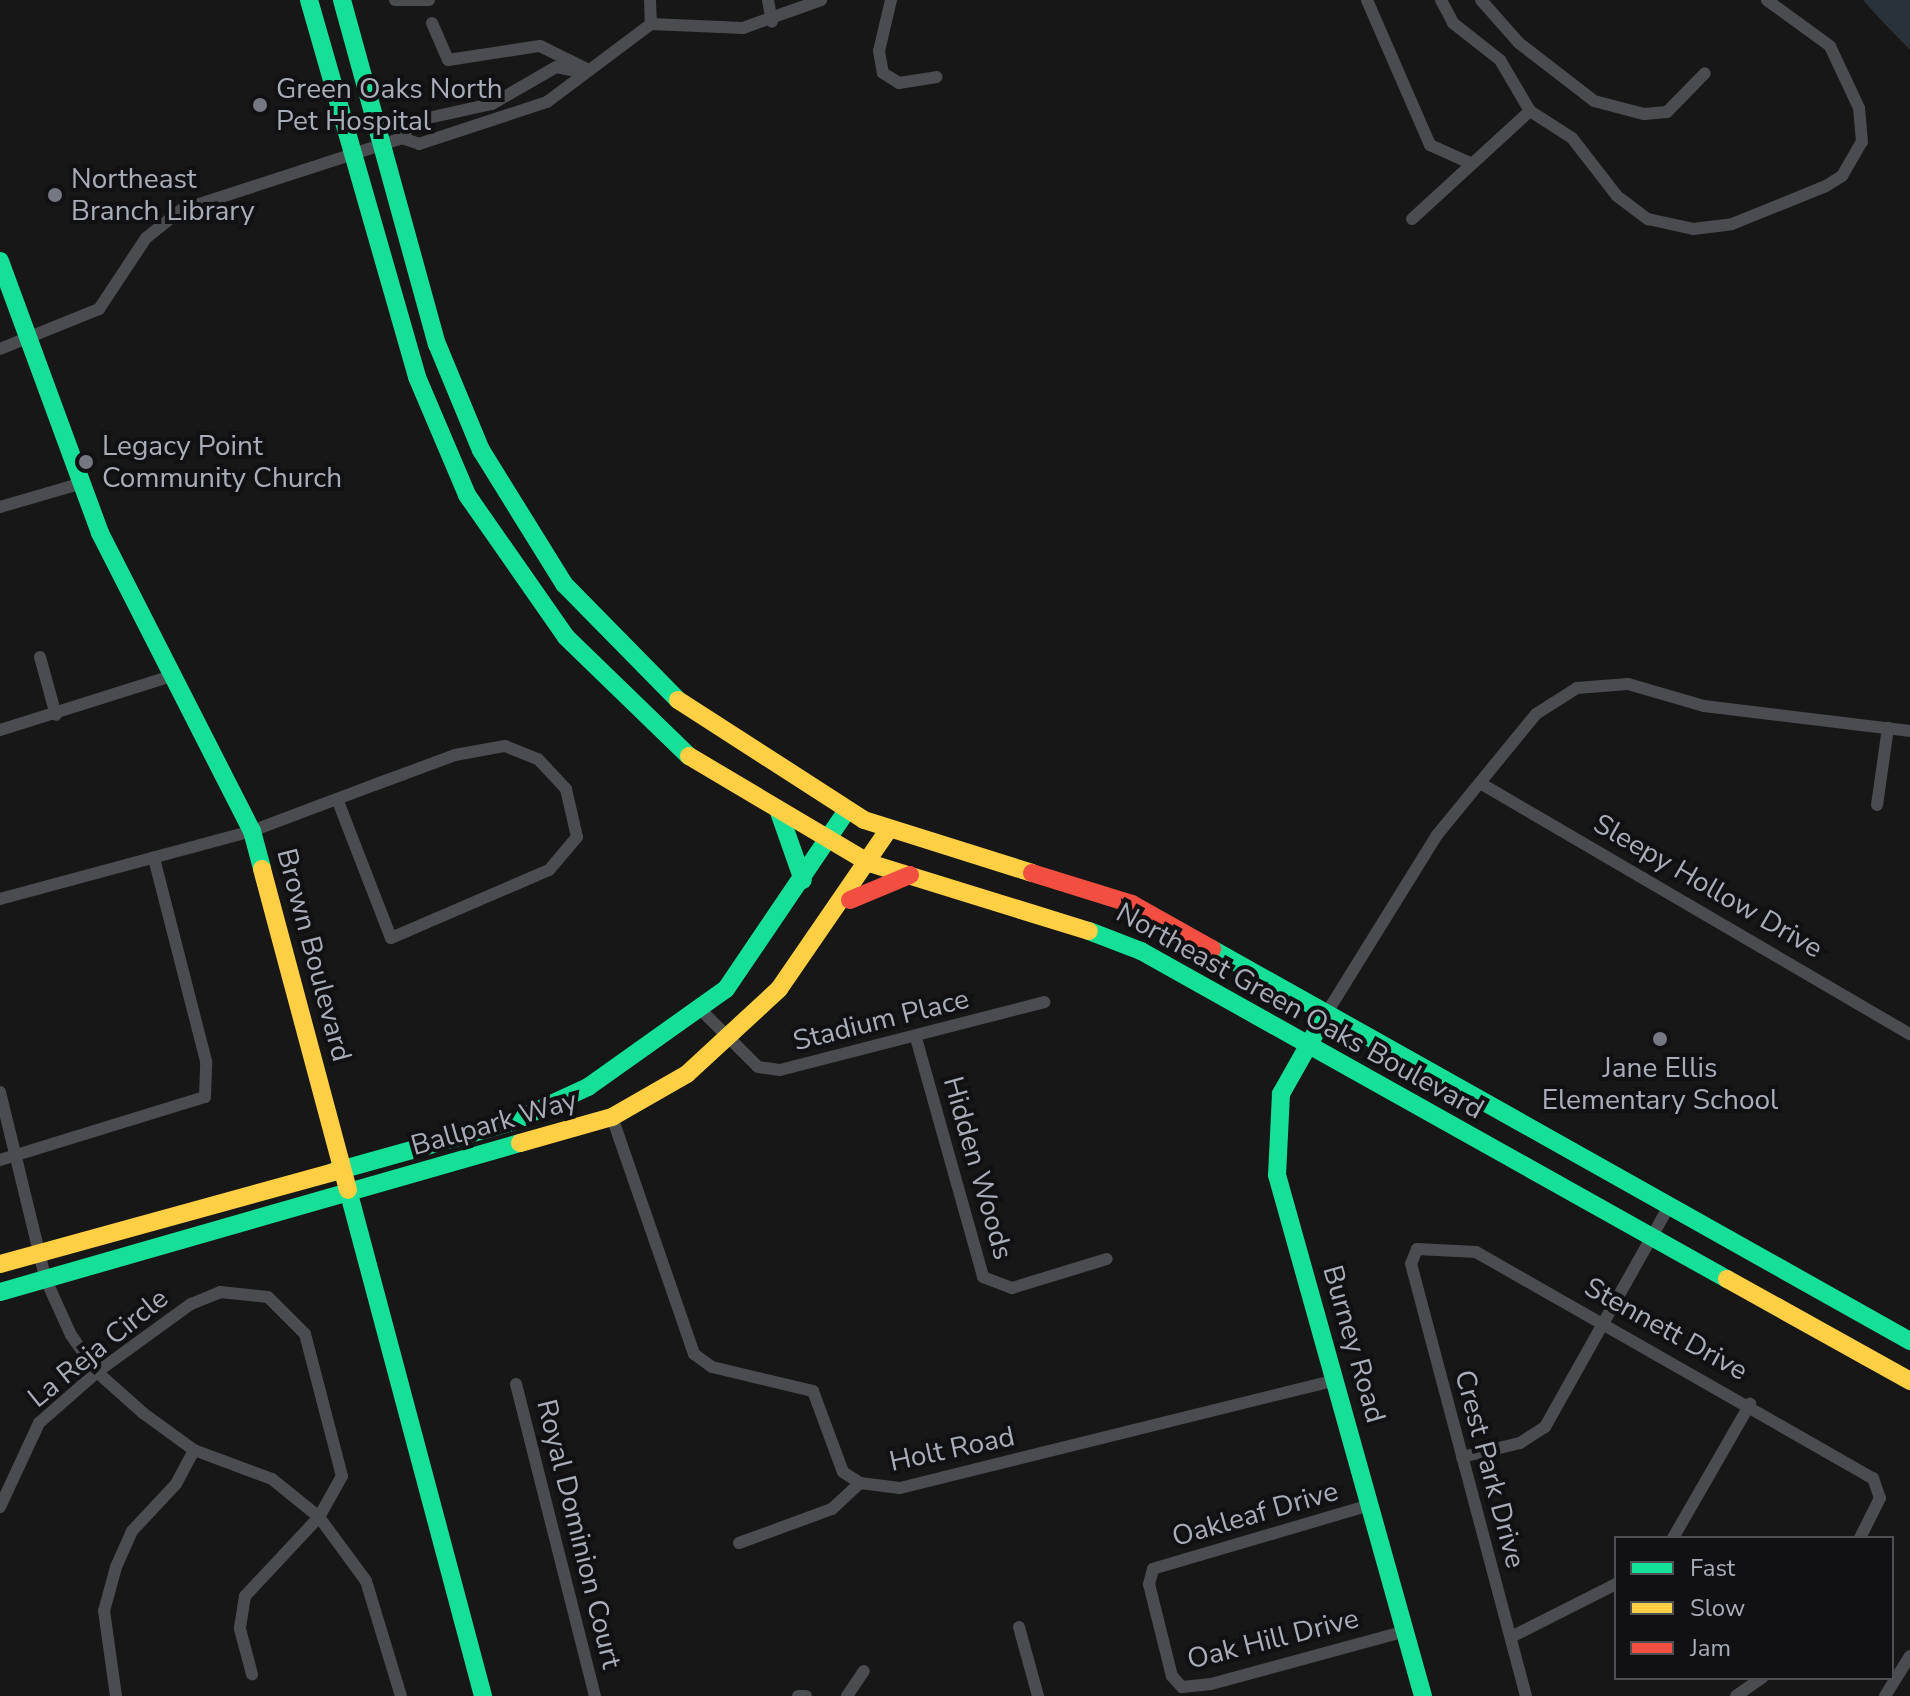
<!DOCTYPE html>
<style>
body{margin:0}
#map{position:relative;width:1910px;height:1696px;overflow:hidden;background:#171717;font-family:"Nunito Sans",sans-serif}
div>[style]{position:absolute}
.water>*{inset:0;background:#2a3239}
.street>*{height:12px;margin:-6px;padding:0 6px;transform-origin:6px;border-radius:6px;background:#4b4c50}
.fast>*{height:18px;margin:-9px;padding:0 9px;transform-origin:9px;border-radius:9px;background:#16e098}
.slow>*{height:18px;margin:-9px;padding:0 9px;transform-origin:9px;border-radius:9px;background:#ffcf43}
.jam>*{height:18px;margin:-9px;padding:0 9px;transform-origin:9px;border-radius:9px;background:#f24e42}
.dots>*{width:22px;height:22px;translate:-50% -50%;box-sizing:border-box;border:4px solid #111113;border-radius:50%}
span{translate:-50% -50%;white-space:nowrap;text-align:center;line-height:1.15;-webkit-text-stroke:8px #111113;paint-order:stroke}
.poi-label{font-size:28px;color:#a8adb8}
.left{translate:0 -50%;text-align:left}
.street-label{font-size:28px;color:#a8adb8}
.legend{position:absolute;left:1614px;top:1536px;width:280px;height:144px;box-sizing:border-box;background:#111113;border:2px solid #4d4f55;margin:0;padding:10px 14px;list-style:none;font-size:24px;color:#a8adb8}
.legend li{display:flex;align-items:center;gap:16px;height:40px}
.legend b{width:40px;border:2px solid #4d4f55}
</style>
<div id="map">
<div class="water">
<div style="clip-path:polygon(1863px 0,1910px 0,1910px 50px,1881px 20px)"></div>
</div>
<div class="street">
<div style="left:395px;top:0;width:34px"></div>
<div style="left:650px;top:0;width:24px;rotate:88deg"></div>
<div style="left:768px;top:0;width:22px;rotate:80deg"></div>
<div style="left:891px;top:0;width:52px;rotate:103.2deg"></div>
<div style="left:879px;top:51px;width:22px;rotate:80deg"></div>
<div style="left:883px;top:73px;width:19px;rotate:32deg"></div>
<div style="left:899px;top:83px;width:38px;rotate:-9deg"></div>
<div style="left:1367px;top:0;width:158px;rotate:66.5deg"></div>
<div style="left:1430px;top:145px;width:42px;rotate:24.1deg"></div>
<div style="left:1441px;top:0;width:26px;rotate:62deg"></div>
<div style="left:1453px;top:23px;width:60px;rotate:38.2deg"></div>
<div style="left:1500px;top:60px;width:59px;rotate:59.5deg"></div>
<div style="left:1530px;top:111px;width:50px;rotate:32.7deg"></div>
<div style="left:1572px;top:138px;width:73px;rotate:52.2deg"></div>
<div style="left:1617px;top:196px;width:39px;rotate:37deg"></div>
<div style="left:1648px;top:219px;width:46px;rotate:12.5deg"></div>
<div style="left:1693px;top:229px;width:39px;rotate:-7deg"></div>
<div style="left:1732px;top:224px;width:101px;rotate:-22deg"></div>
<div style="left:1826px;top:186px;width:19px;rotate:-32deg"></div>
<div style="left:1842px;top:176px;width:39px;rotate:-60deg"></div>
<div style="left:1862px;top:142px;width:34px;rotate:-95deg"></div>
<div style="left:1859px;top:108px;width:68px;rotate:-115.1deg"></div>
<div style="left:1830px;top:46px;width:78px;rotate:-143.9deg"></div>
<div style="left:1481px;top:0;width:57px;rotate:48.5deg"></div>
<div style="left:1519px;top:43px;width:95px;rotate:37.7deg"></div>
<div style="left:1594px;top:101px;width:52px;rotate:14.6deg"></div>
<div style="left:1644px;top:114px;width:23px;rotate:-5deg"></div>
<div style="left:1667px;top:112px;width:54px;rotate:-45.7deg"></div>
<div style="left:432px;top:23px;width:40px;rotate:66.6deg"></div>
<div style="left:448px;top:60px;width:93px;rotate:-8.7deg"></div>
<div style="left:540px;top:46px;width:52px;rotate:26.1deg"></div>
<div style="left:404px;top:137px;width:16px;rotate:-68deg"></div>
<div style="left:410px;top:122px;width:84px;rotate:-12.4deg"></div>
<div style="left:492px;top:104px;width:74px;rotate:-30deg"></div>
<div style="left:556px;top:67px;width:25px;rotate:11deg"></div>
<div style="left:1412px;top:219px;width:160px;rotate:-42.5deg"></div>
<div style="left:0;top:349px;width:107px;rotate:-22deg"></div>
<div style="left:99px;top:309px;width:85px;rotate:-56.5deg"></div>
<div style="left:146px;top:238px;width:45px;rotate:-38.7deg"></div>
<div style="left:181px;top:210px;width:232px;rotate:-18deg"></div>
<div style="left:402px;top:138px;width:18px;rotate:19deg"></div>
<div style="left:419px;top:144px;width:135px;rotate:-18.2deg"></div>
<div style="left:547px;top:102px;width:130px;rotate:-36.9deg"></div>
<div style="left:651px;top:24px;width:92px;rotate:2.5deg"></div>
<div style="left:743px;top:28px;width:83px;rotate:-19.7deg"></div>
<div style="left:0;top:507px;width:85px;rotate:-16.3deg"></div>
<div style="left:40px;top:657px;width:60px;rotate:74.6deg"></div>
<div style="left:0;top:730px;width:179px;rotate:-17.5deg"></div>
<div style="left:1480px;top:783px;width:498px;rotate:30.3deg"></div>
<div style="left:1877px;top:805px;width:78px;rotate:-81.9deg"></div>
<div style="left:0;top:899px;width:261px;rotate:-15.1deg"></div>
<div style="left:252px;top:831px;width:130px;rotate:-20.7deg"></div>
<div style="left:374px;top:785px;width:86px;rotate:-20.3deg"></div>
<div style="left:455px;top:755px;width:51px;rotate:-10.2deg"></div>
<div style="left:505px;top:746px;width:35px;rotate:22deg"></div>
<div style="left:538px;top:759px;width:41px;rotate:47deg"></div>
<div style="left:566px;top:789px;width:49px;rotate:77.1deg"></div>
<div style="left:577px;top:837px;width:43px;rotate:130.3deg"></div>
<div style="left:549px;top:870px;width:172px;rotate:156.7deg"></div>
<div style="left:391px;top:938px;width:149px;rotate:-111.2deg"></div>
<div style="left:702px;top:1011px;width:79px;rotate:45deg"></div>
<div style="left:758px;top:1067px;width:22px;rotate:8deg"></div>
<div style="left:780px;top:1070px;width:273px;rotate:-14.4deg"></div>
<div style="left:1326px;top:1014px;width:211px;rotate:-58.2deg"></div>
<div style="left:1437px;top:835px;width:156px;rotate:-50.7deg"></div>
<div style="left:1536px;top:714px;width:49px;rotate:-32.4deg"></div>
<div style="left:1577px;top:688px;width:51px;rotate:-4.5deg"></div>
<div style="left:1628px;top:684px;width:79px;rotate:16.1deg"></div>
<div style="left:1704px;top:706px;width:208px;rotate:6.9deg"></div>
<div style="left:916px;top:1038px;width:248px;rotate:74.3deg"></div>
<div style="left:983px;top:1277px;width:31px;rotate:21deg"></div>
<div style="left:1012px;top:1288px;width:99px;rotate:-17deg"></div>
<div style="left:0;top:1092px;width:194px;rotate:76.3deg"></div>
<div style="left:46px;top:1280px;width:60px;rotate:65.6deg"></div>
<div style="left:71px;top:1335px;width:45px;rotate:54.9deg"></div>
<div style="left:97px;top:1372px;width:62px;rotate:41.7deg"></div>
<div style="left:143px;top:1413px;width:63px;rotate:36deg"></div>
<div style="left:194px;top:1450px;width:83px;rotate:20.4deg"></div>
<div style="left:272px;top:1479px;width:60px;rotate:39deg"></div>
<div style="left:319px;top:1517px;width:79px;rotate:53.7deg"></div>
<div style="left:366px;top:1581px;width:120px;rotate:73.1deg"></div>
<div style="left:612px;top:1117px;width:251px;rotate:70.9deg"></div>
<div style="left:694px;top:1354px;width:22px;rotate:36deg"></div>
<div style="left:712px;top:1367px;width:104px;rotate:13.4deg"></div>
<div style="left:813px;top:1391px;width:86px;rotate:69.7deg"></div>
<div style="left:843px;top:1472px;width:20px;rotate:33deg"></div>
<div style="left:860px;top:1483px;width:40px;rotate:7.1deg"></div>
<div style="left:900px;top:1488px;width:450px;rotate:-13.9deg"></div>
<div style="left:0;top:1160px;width:214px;rotate:-17.1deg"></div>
<div style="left:205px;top:1097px;width:36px;rotate:-88deg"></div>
<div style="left:206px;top:1061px;width:210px;rotate:-104.4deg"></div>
<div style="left:516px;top:1384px;width:322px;rotate:75.8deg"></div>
<div style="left:1462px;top:1457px;width:60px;rotate:-13.6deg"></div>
<div style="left:1520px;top:1443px;width:30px;rotate:-33deg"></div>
<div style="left:1545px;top:1427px;width:251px;rotate:-60.7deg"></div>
<div style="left:1370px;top:1505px;width:226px;rotate:163.6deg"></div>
<div style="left:1153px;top:1569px;width:16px;rotate:105deg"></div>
<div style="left:1149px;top:1584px;width:95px;rotate:76deg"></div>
<div style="left:1172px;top:1676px;width:15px;rotate:48deg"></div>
<div style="left:1182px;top:1687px;width:29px;rotate:-6deg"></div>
<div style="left:1211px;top:1684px;width:202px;rotate:-15.2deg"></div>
<div style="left:0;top:1507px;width:93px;rotate:-65.1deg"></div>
<div style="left:39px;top:1423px;width:77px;rotate:-41.3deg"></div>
<div style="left:97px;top:1372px;width:116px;rotate:-35.9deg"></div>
<div style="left:191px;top:1304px;width:31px;rotate:-22deg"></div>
<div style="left:220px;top:1292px;width:48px;rotate:5.9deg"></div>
<div style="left:268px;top:1297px;width:52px;rotate:45deg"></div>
<div style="left:305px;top:1334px;width:147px;rotate:75.4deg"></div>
<div style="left:342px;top:1476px;width:47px;rotate:119.3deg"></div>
<div style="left:319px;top:1517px;width:108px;rotate:133.1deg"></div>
<div style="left:245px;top:1596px;width:33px;rotate:99deg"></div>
<div style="left:240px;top:1629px;width:47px;rotate:75.1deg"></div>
<div style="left:1673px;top:1538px;width:155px;rotate:-60.1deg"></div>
<div style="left:739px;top:1543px;width:99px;rotate:-20.1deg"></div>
<div style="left:832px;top:1509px;width:38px;rotate:-43deg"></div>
<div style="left:1019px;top:1627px;width:72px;rotate:74.6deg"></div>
<div style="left:1511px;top:1637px;width:118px;rotate:-26.8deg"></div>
<div style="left:116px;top:1696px;width:86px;rotate:-98deg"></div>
<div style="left:104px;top:1611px;width:46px;rotate:-74.7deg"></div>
<div style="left:116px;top:1567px;width:39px;rotate:-66deg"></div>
<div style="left:132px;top:1531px;width:64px;rotate:-46.9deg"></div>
<div style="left:176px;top:1484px;width:38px;rotate:-62deg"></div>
<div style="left:798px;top:1696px;width:8px"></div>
<div style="left:847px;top:1696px;width:30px;rotate:-56deg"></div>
<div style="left:1526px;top:1696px;width:447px;rotate:-104.9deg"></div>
<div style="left:1411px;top:1264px;width:16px;rotate:-68deg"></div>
<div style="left:1417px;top:1249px;width:59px;rotate:2.9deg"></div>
<div style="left:1476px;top:1252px;width:457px;rotate:29.7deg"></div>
<div style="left:1873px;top:1478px;width:21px;rotate:71deg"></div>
<div style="left:1880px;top:1498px;width:45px;rotate:116.6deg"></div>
<div style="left:1736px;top:1696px;width:32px;rotate:-35deg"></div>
<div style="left:1885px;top:1696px;width:47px;rotate:-58deg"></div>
</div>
<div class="fast">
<div style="left:309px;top:0;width:392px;rotate:74deg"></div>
<div style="left:417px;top:377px;width:128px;rotate:67deg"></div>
<div style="left:467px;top:495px;width:173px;rotate:55.1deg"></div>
<div style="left:566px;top:637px;width:171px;rotate:44.1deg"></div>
<div style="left:342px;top:0;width:357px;rotate:74.6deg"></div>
<div style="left:437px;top:344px;width:115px;rotate:67.5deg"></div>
<div style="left:481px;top:450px;width:158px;rotate:58.2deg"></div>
<div style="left:564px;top:584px;width:163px;rotate:45.5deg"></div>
<div style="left:0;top:261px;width:290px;rotate:69.8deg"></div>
<div style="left:100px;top:533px;width:335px;rotate:63deg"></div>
<div style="left:252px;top:831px;width:39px;rotate:75deg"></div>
<div style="left:779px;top:812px;width:72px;rotate:70.6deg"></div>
<div style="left:1089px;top:931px;width:56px;rotate:21deg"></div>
<div style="left:1141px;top:951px;width:672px;rotate:29.24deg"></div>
<div style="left:1212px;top:949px;width:801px;rotate:29.32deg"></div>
<div style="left:1326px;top:1014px;width:92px;rotate:119.4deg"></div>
<div style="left:1281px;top:1094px;width:81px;rotate:92.8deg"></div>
<div style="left:1277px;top:1175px;width:541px;rotate:74.35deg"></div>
<div style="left:333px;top:1172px;width:186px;rotate:-15.6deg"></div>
<div style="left:512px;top:1122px;width:84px;rotate:-24.7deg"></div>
<div style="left:588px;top:1087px;width:169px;rotate:-35.4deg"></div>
<div style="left:726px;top:989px;width:216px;rotate:-55.9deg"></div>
<div style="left:348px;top:1190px;width:524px;rotate:75.06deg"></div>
<div style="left:0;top:1292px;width:541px;rotate:-15.99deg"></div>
</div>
<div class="slow">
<div style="left:678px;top:700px;width:221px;rotate:32.8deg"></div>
<div style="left:864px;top:820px;width:176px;rotate:17.5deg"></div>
<div style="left:689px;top:756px;width:209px;rotate:30.7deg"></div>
<div style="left:869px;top:863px;width:230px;rotate:17.2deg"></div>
<div style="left:262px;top:869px;width:332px;rotate:75deg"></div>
<div style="left:520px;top:1143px;width:96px;rotate:-15.8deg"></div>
<div style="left:612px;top:1117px;width:86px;rotate:-29.8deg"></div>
<div style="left:687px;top:1074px;width:125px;rotate:-42.7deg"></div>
<div style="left:779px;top:989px;width:194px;rotate:-55.5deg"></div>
<div style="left:0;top:1264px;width:345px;rotate:-15.4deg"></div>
<div style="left:1727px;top:1279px;width:210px;rotate:29.1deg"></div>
</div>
<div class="jam">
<div style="left:1032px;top:873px;width:105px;rotate:17.2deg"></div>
<div style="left:1132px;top:904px;width:92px;rotate:29.4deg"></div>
<div style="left:850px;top:900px;width:65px;rotate:-22.6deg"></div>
</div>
<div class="dots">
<div style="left:260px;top:105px;background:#757880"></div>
<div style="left:55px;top:195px;background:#757880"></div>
<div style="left:86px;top:462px;background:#757880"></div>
<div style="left:1660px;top:1039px;background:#757880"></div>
</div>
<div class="poi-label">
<span class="left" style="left:276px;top:105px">Green Oaks North<br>Pet Hospital</span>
<span class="left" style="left:71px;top:195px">Northeast<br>Branch Library</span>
<span class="left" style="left:102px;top:462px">Legacy Point<br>Community Church</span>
<span style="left:1660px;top:1084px">Jane Ellis<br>Elementary School</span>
</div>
<div class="street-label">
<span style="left:1708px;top:886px;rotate:30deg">Sleepy Hollow Drive</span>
<span style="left:314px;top:955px;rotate:75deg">Brown Boulevard</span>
<span style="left:1300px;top:1011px;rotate:29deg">Northeast Green Oaks Boulevard</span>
<span style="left:881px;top:1020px;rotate:-14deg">Stadium Place</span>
<span style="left:494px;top:1123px;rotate:-16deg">Ballpark Way</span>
<span style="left:978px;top:1168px;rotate:74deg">Hidden Woods</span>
<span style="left:1666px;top:1329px;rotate:29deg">Stennett Drive</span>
<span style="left:1354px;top:1344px;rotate:74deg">Burney Road</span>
<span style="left:98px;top:1348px;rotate:-39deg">La Reja Circle</span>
<span style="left:952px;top:1449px;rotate:-12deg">Holt Road</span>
<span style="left:1490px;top:1469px;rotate:75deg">Crest Park Drive</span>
<span style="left:1255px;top:1514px;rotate:-16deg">Oakleaf Drive</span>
<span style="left:579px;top:1534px;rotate:76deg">Royal Dominion Court</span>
<span style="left:1273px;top:1639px;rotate:-14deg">Oak Hill Drive</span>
</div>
<ul class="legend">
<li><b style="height:10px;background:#16e098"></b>Fast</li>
<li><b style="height:10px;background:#ffcf43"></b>Slow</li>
<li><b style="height:10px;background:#f24e42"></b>Jam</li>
</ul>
</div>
